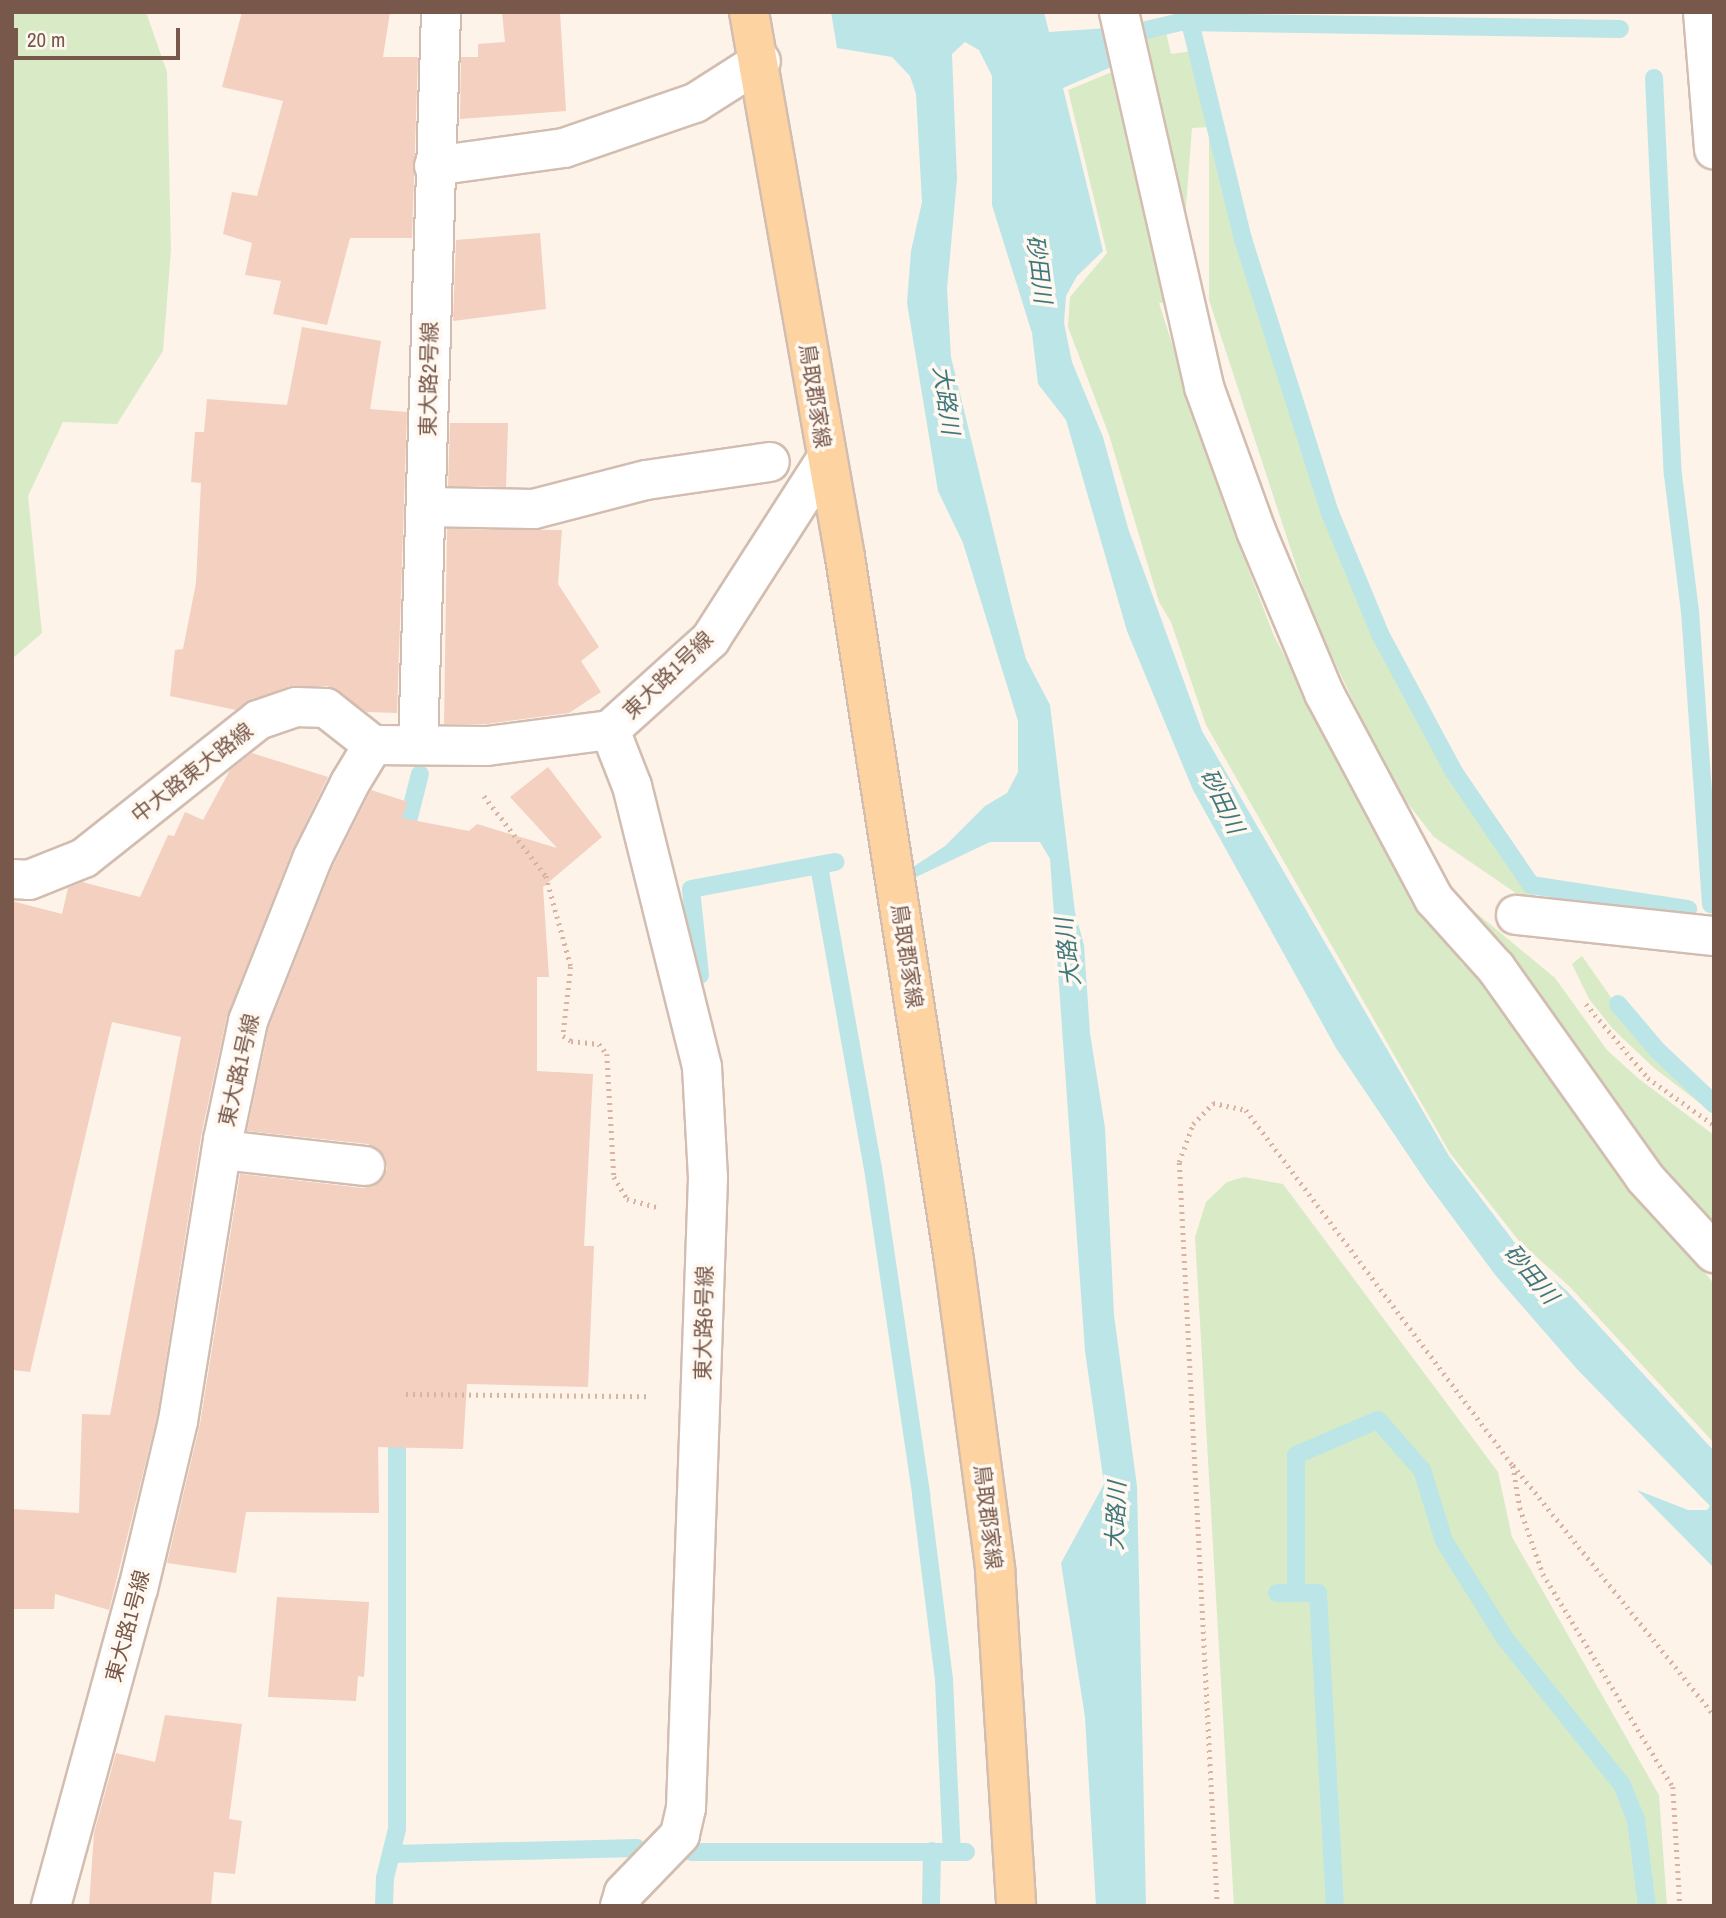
<!DOCTYPE html>
<meta charset="utf-8">
<style>
body{margin:0}
#map{position:relative;width:1726px;height:1918px;overflow:hidden;background:#fdf3e9;font-family:"Archivo Narrow","Noto Sans JP",sans-serif}
div>[style]{position:absolute}
.green>*{inset:0;background:#d8ebc6}
.water>*{inset:0;background:#bce5e7}
.stream>*{height:18px;margin:-9px;padding:0 9px;transform-origin:9px;border-radius:9px;background:#bce5e7}
.building>*{inset:0;background:#f3d0c0}
.path>*{height:4.5px;margin-top:-2.25px;transform-origin:0;background:repeating-linear-gradient(90deg,#d8b3a2 0 2px,transparent 0 7px)}
.roads{filter:drop-shadow(2px 0 #d2bdb0) drop-shadow(-2px 0 #d2bdb0) drop-shadow(0 2px #d2bdb0) drop-shadow(0 -2px #d2bdb0)}
.minor>*{height:38px;margin:-19px;padding:0 19px;transform-origin:19px;border-radius:19px;background:#fff}
.major>*{height:38px;margin:-19px;padding:0 19px;transform-origin:19px;border-radius:19px;background:#fcd3a1}
span{translate:-50% -50%;white-space:nowrap;text-align:center;line-height:1.15;-webkit-text-stroke:7px #fff8f0;paint-order:stroke}
.street-label{font-size:21px;color:#78584b}
.water-label{font-size:23px;color:#3e787d;font-style:italic}
.frame{position:absolute;inset:0;border:14px solid #78584b;pointer-events:none}
.scale{position:absolute;left:14px;top:28px;width:166px;height:32px;box-sizing:border-box;border:4px solid #78584b;border-top:0;padding-left:9px;font-size:21px;line-height:24px;white-space:nowrap;color:#78584b;-webkit-text-stroke:5px #fff8f0;paint-order:stroke}
</style>
<div id="map">
<div class="green">
<div style="clip-path:polygon(12px 12px,146px 12px,167px 72px,171px 250px,163px 351px,117px 424px,63px 422px,28px 496px,42px 633px,12px 659px)"></div>
<div style="clip-path:polygon(1165px 28px,1171px 54px,1193px 51px,1242px 247px,1327px 514px,1379px 636px,1452px 773px,1540px 903px,1526px 900px,1434px 837px,1394px 786px,1313px 617px,1209px 300px,1209px 127px,1192px 128px,1183px 245px,1137px 35px)"></div>
<div style="clip-path:polygon(1117px 70px,1172px 302px,1159px 303px,1224px 506px,1274px 636px,1355px 788px,1462px 964px,1482px 967px,1578px 1115px,1714px 1284px,1714px 1443px,1570px 1287px,1519px 1241px,1450px 1153px,1206px 725px,1171px 622px,1159px 602px,1109px 435px,1068px 327px,1070px 297px,1107px 253px,1068px 90px)"></div>
<div style="clip-path:polygon(1433px 877px,1555px 978px,1607px 1050px,1639px 1079px,1714px 1135px,1714px 1238px)"></div>
<div style="clip-path:polygon(1582px 956px,1617px 1006px,1714px 1108px,1714px 1114px,1654px 1068px,1613px 1029px,1589px 999px,1572px 964px)"></div>
<div style="clip-path:polygon(1244px 1177px,1283px 1184px,1498px 1472px,1512px 1537px,1659px 1795px,1667px 1906px,1234px 1906px,1195px 1237px,1206px 1202px,1227px 1182px)"></div>
</div>
<div class="water">
<div style="clip-path:polygon(831px 12px,1044px 12px,1049px 32px,1108px 28px,1116px 65px,1063px 88px,1103px 251px,1077px 276px,1066px 296px,1064px 323px,1072px 362px,1103px 437px,1128px 528px,1202px 731px,1449px 1156px,1518px 1247px,1567px 1291px,1714px 1451px,1714px 1568px,1637px 1490px,1688px 1510px,1707px 1510px,1710px 1506px,1576px 1368px,1496px 1276px,1427px 1183px,1336px 1048px,1193px 790px,1127px 631px,1066px 420px,1038px 384px,1032px 333px,992px 205px,992px 76px,979px 50px,965px 42px,952px 54px,957px 179px,947px 289px,951px 357px,1013px 611px,1026px 659px,1050px 705px,1075px 912px,1084px 945px,1090px 1033px,1105px 1128px,1114px 1315px,1137px 1486px,1146px 1906px,1096px 1906px,1085px 1717px,1061px 1563px,1104px 1484px,1085px 1351px,1050px 859px,1040px 842px,990px 842px,914px 878px,913px 867px,945px 846px,985px 806px,1007px 793px,1018px 772px,1018px 721px,963px 543px,938px 491px,907px 303px,911px 251px,922px 202px,916px 94px,910px 76px,892px 57px,837px 48px)"></div>
</div>
<div class="stream">
<div style="left:1190px;top:22px;width:223px;rotate:76.3deg"></div>
<div style="left:1243px;top:239px;width:287px;rotate:72.4deg"></div>
<div style="left:1330px;top:513px;width:131px;rotate:67.5deg"></div>
<div style="left:1380px;top:634px;width:157px;rotate:61.8deg"></div>
<div style="left:1454px;top:772px;width:137px;rotate:55.7deg"></div>
<div style="left:1531px;top:885px;width:159px;rotate:8.7deg"></div>
<div style="left:1121px;top:36px;width:61px;rotate:-13.3deg"></div>
<div style="left:1180px;top:22px;width:440px;rotate:0.9deg"></div>
<div style="left:1654px;top:78px;width:397px;rotate:87.3deg"></div>
<div style="left:1673px;top:475px;width:137px;rotate:82.9deg"></div>
<div style="left:1690px;top:611px;width:294px;rotate:85.9deg"></div>
<div style="left:403px;top:841px;width:69px;rotate:-75.8deg"></div>
<div style="left:819px;top:866px;width:307px;rotate:79.9deg"></div>
<div style="left:873px;top:1168px;width:331px;rotate:81.6deg"></div>
<div style="left:921px;top:1495px;width:185px;rotate:82.9deg"></div>
<div style="left:944px;top:1679px;width:173px;rotate:87.4deg"></div>
<div style="left:700px;top:975px;width:86px;rotate:-96deg"></div>
<div style="left:691px;top:889px;width:147px;rotate:-10.6deg"></div>
<div style="left:1618px;top:1004px;width:60px;rotate:49.7deg"></div>
<div style="left:1657px;top:1050px;width:79px;rotate:43.5deg"></div>
<div style="left:1277px;top:1593px;width:41px"></div>
<div style="left:1318px;top:1593px;width:313px;rotate:86.9deg"></div>
<div style="left:1296px;top:1593px;width:138px;rotate:-90deg"></div>
<div style="left:1296px;top:1455px;width:89px;rotate:-23.1deg"></div>
<div style="left:1378px;top:1420px;width:67px;rotate:48.7deg"></div>
<div style="left:1422px;top:1470px;width:74px;rotate:72.8deg"></div>
<div style="left:1444px;top:1541px;width:113px;rotate:58deg"></div>
<div style="left:1504px;top:1637px;width:189px;rotate:51.4deg"></div>
<div style="left:1622px;top:1785px;width:38px;rotate:68deg"></div>
<div style="left:1636px;top:1820px;width:87px;rotate:82.7deg"></div>
<div style="left:691px;top:1852px;width:275px"></div>
<div style="left:391px;top:1854px;width:246px;rotate:-1.4deg"></div>
<div style="left:384px;top:1906px;width:28px;rotate:-88deg"></div>
<div style="left:385px;top:1878px;width:50px;rotate:-76.2deg"></div>
<div style="left:397px;top:1829px;width:405px;rotate:-90deg"></div>
<div style="left:931px;top:1906px;width:55px;rotate:-89deg"></div>
</div>
<div class="building">
<div style="clip-path:polygon(242px 12px,390px 12px,383px 57px,418px 57px,412px 238px,350px 238px,327px 325px,273px 314px,281px 281px,245px 275px,252px 243px,223px 234px,232px 192px,257px 196px,283px 101px,222px 87px)"></div>
<div style="clip-path:polygon(502px 12px,560px 12px,566px 111px,460px 119px,461px 57px,478px 57px,478px 44px,505px 42px)"></div>
<div style="clip-path:polygon(540px 233px,546px 309px,453px 321px,456px 240px)"></div>
<div style="clip-path:polygon(302px 327px,381px 341px,370px 409px,407px 412px,397px 713px,367px 712px,327px 686px,289px 686px,236px 710px,170px 696px,175px 650px,183px 649px,196px 583px,201px 483px,191px 482px,195px 432px,204px 432px,207px 399px,287px 405px)"></div>
<div style="clip-path:polygon(450px 423px,508px 423px,506px 487px,448px 486px)"></div>
<div style="clip-path:polygon(447px 529px,562px 530px,558px 584px,599px 647px,581px 661px,601px 692px,569px 713px,486px 724px,444px 724px)"></div>
<div style="clip-path:polygon(252px 753px,328px 777px,292px 851px,227px 1016px,201px 1136px,157px 1417px,109px 1610px,55px 1594px,54px 1609px,12px 1609px,12px 1509px,79px 1513px,82px 1414px,110px 1415px,181px 1037px,112px 1022px,30px 1372px,12px 1370px,12px 901px,62px 914px,68px 888px,82px 882px,140px 897px,168px 835px,174px 836px,185px 812px,203px 820px,230px 770px)"></div>
<div style="clip-path:polygon(548px 767px,602px 837px,543px 887px,549px 977px,537px 977px,537px 1071px,593px 1074px,584px 1246px,594px 1246px,588px 1387px,467px 1384px,463px 1449px,378px 1447px,379px 1513px,246px 1512px,236px 1573px,167px 1563px,200px 1424px,240px 1174px,363px 1188px,374px 1186px,387px 1169px,385px 1157px,368px 1144px,247px 1131px,269px 1027px,332px 868px,371px 790px,408px 802px,402px 818px,469px 831px,477px 824px,557px 848px,510px 797px)"></div>
<div style="clip-path:polygon(277px 1597px,369px 1602px,364px 1677px,358px 1676px,356px 1701px,268px 1697px)"></div>
<div style="clip-path:polygon(165px 1715px,242px 1724px,229px 1819px,242px 1821px,235px 1874px,214px 1872px,211px 1906px,89px 1906px,94px 1833px,116px 1753px,155px 1762px)"></div>
</div>
<div class="path">
<div style="left:484px;top:796px;width:101px;rotate:52.2deg"></div>
<div style="left:546px;top:876px;width:94px;rotate:74.6deg"></div>
<div style="left:571px;top:967px;width:69px;rotate:96.6deg"></div>
<div style="left:563px;top:1036px;width:9px;rotate:32deg"></div>
<div style="left:571px;top:1041px;width:28px;rotate:6deg"></div>
<div style="left:599px;top:1044px;width:13px;rotate:51deg"></div>
<div style="left:607px;top:1054px;width:123px;rotate:86.7deg"></div>
<div style="left:614px;top:1177px;width:26px;rotate:59deg"></div>
<div style="left:627px;top:1199px;width:31px;rotate:15deg"></div>
<div style="left:1586px;top:1004px;width:97px;rotate:50deg"></div>
<div style="left:1648px;top:1078px;width:81px;rotate:35.5deg"></div>
<div style="left:406px;top:1394px;width:244px;rotate:0.5deg"></div>
<div style="left:1513px;top:1466px;width:43px;rotate:80.5deg"></div>
<div style="left:1520px;top:1508px;width:70px;rotate:70.8deg"></div>
<div style="left:1543px;top:1574px;width:250px;rotate:58.6deg"></div>
<div style="left:1673px;top:1787px;width:119px;rotate:86.6deg"></div>
<div style="left:1217px;top:1906px;width:745px;rotate:-92.92deg"></div>
<div style="left:1179px;top:1162px;width:40px;rotate:-69.8deg"></div>
<div style="left:1193px;top:1124px;width:29px;rotate:-46deg"></div>
<div style="left:1213px;top:1103px;width:34px;rotate:12deg"></div>
<div style="left:1246px;top:1110px;width:444px;rotate:53.1deg"></div>
<div style="left:1513px;top:1465px;width:321px;rotate:51.2deg"></div>
</div>
<div class="roads">
<div class="minor">
<div style="left:1119px;top:12px;width:385px;rotate:77.2deg"></div>
<div style="left:1204px;top:387px;width:153px;rotate:70.1deg"></div>
<div style="left:1256px;top:531px;width:176px;rotate:67.2deg"></div>
<div style="left:1324px;top:693px;width:234px;rotate:61.9deg"></div>
<div style="left:1434px;top:899px;width:93px;rotate:48.1deg"></div>
<div style="left:1496px;top:968px;width:257px;rotate:54.6deg"></div>
<div style="left:1645px;top:1178px;width:102px;rotate:47.4deg"></div>
<div style="left:1703px;top:12px;width:138px;rotate:85.4deg"></div>
<div style="left:434px;top:166px;width:131px;rotate:-7.9deg"></div>
<div style="left:564px;top:148px;width:139px;rotate:-19deg"></div>
<div style="left:695px;top:103px;width:78px;rotate:-32.5deg"></div>
<div style="left:427px;top:507px;width:107px;rotate:1.1deg"></div>
<div style="left:534px;top:509px;width:116px;rotate:-14.5deg"></div>
<div style="left:646px;top:480px;width:125px;rotate:-8.3deg"></div>
<div style="left:610px;top:730px;width:60px;rotate:68.6deg"></div>
<div style="left:632px;top:786px;width:290px;rotate:76deg"></div>
<div style="left:702px;top:1067px;width:111px;rotate:86.9deg"></div>
<div style="left:708px;top:1178px;width:630px;rotate:92deg"></div>
<div style="left:686px;top:1808px;width:28px;rotate:103deg"></div>
<div style="left:680px;top:1835px;width:81px;rotate:134deg"></div>
<div style="left:624px;top:1893px;width:14px;rotate:107deg"></div>
<div style="left:418px;top:745px;width:733px;rotate:-88.2deg"></div>
<div style="left:12px;top:879px;width:17px;rotate:3deg"></div>
<div style="left:29px;top:880px;width:59px;rotate:-21.8deg"></div>
<div style="left:84px;top:858px;width:222px;rotate:-38.4deg"></div>
<div style="left:258px;top:720px;width:40px;rotate:-18.9deg"></div>
<div style="left:296px;top:707px;width:30px;rotate:2deg"></div>
<div style="left:326px;top:708px;width:60px;rotate:38.2deg"></div>
<div style="left:1516px;top:915px;width:199px;rotate:6.1deg"></div>
<div style="left:222px;top:1150px;width:144px;rotate:6.4deg"></div>
<div style="left:51px;top:1906px;width:329px;rotate:-74.7deg"></div>
<div style="left:138px;top:1589px;width:173px;rotate:-76.6deg"></div>
<div style="left:178px;top:1421px;width:285px;rotate:-80.9deg"></div>
<div style="left:223px;top:1140px;width:122px;rotate:-78.1deg"></div>
<div style="left:248px;top:1021px;width:174px;rotate:-68.4deg"></div>
<div style="left:312px;top:859px;width:85px;rotate:-63.4deg"></div>
<div style="left:350px;top:783px;width:44px;rotate:-58.8deg"></div>
<div style="left:373px;top:745px;width:114px;rotate:0.5deg"></div>
<div style="left:487px;top:746px;width:124px;rotate:-7.4deg"></div>
<div style="left:610px;top:730px;width:135px;rotate:-42deg"></div>
<div style="left:710px;top:640px;width:215px;rotate:-57.3deg"></div>
</div>
<div class="major">
<div style="left:749px;top:12px;width:553px;rotate:80.01deg"></div>
<div style="left:845px;top:557px;width:711px;rotate:81.19deg"></div>
<div style="left:954px;top:1260px;width:312px;rotate:82.4deg"></div>
<div style="left:995px;top:1569px;width:338px;rotate:86.4deg"></div>
</div>
</div>
<div class="street-label">
<span style="left:429px;top:379px;rotate:-89deg">東大路2号線</span>
<span style="left:815px;top:396px;rotate:81deg">鳥取郡家線</span>
<span style="left:668px;top:675px;rotate:-44deg">東大路1号線</span>
<span style="left:192px;top:773px;rotate:-38deg">中大路東大路線</span>
<span style="left:907px;top:956px;rotate:81deg">鳥取郡家線</span>
<span style="left:239px;top:1070px;rotate:-77deg">東大路1号線</span>
<span style="left:704px;top:1323px;rotate:-89deg">東大路6号線</span>
<span style="left:988px;top:1517px;rotate:83deg">鳥取郡家線</span>
<span style="left:128px;top:1626px;rotate:-75deg">東大路1号線</span>
</div>
<div class="water-label">
<span style="left:1039px;top:269px;rotate:83deg">砂田川</span>
<span style="left:946px;top:400px;rotate:82deg">大路川</span>
<span style="left:1222px;top:801px;rotate:64deg">砂田川</span>
<span style="left:1068px;top:952px;rotate:-97deg">大路川</span>
<span style="left:1531px;top:1274px;rotate:50deg">砂田川</span>
<span style="left:1116px;top:1516px;rotate:-88deg">大路川</span>
</div>
<div class="frame"></div>
<div class="scale">20 m</div>
</div>
